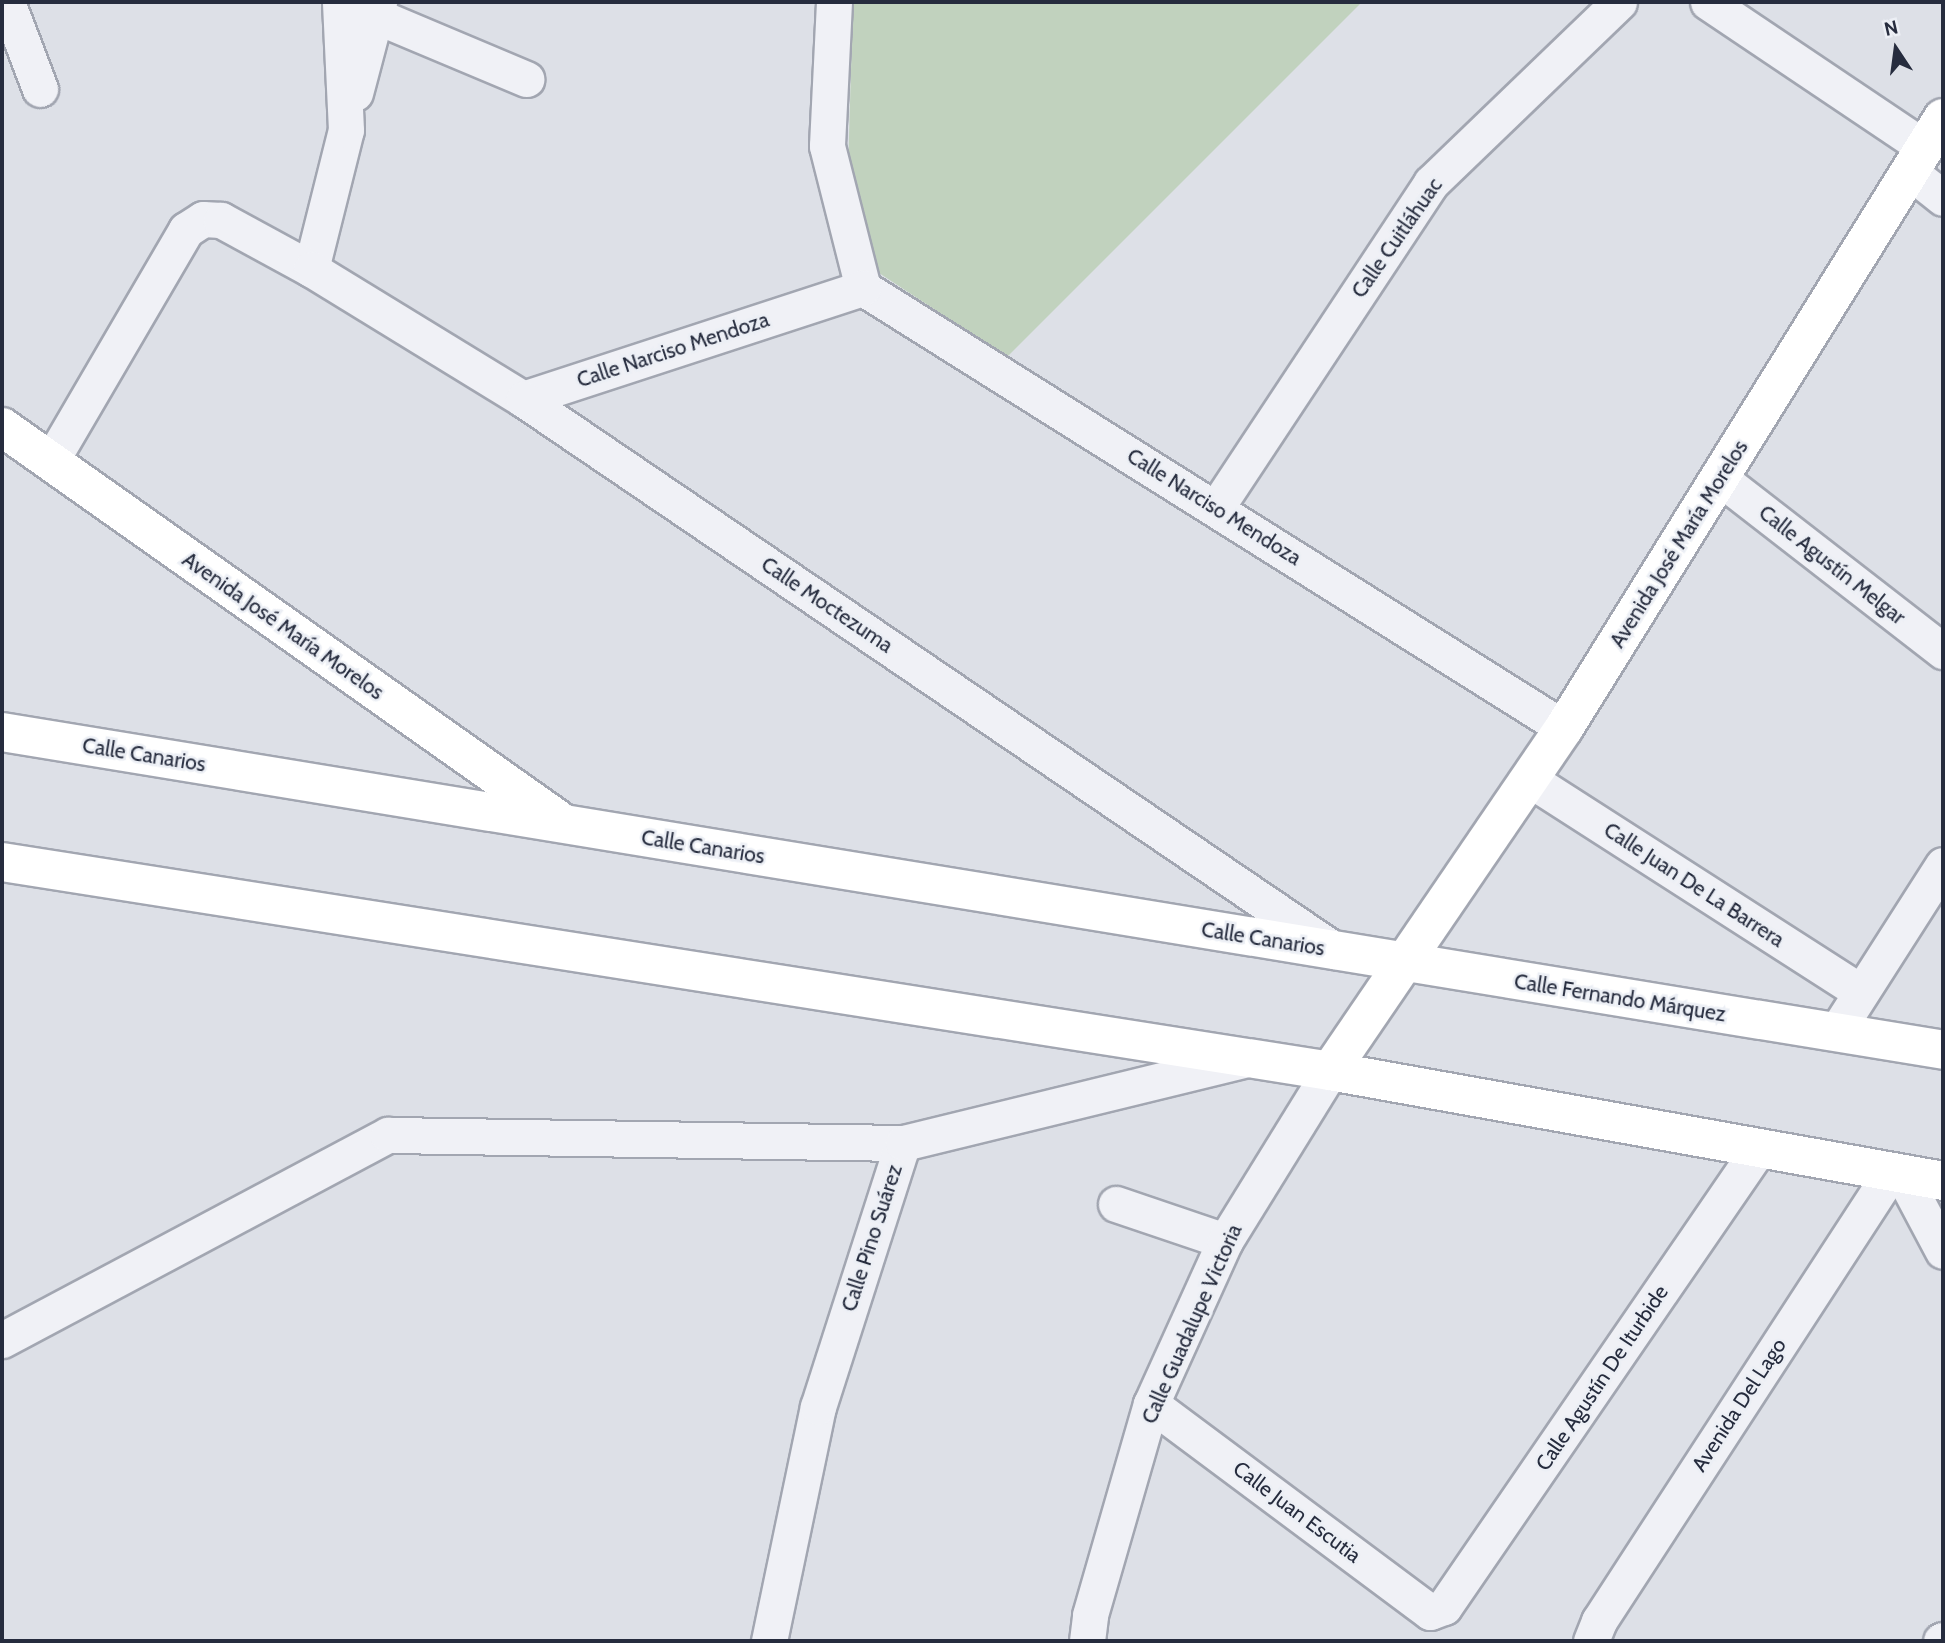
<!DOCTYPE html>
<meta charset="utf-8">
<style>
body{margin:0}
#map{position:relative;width:1945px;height:1643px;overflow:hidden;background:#dde0e7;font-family:Cabin,sans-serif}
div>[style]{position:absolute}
.green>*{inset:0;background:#c1d2be}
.roads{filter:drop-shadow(2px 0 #a2a6b1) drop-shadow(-2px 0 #a2a6b1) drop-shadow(0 2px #a2a6b1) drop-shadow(0 -2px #a2a6b1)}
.street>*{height:35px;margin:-17.5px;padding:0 17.5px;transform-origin:17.5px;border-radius:17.5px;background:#f0f1f6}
.secondary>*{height:38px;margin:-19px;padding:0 19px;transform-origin:19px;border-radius:19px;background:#fff}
span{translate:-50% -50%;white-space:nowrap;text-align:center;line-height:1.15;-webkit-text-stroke:5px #eceff5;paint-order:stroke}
.street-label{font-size:21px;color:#262c3e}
.frame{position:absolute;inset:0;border:4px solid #262c3e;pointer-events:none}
.north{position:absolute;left:1861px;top:14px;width:70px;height:70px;-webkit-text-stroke:5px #eceff5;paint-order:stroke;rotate:347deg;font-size:19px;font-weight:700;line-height:28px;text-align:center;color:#262c3e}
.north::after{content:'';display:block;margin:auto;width:24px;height:32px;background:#262c3e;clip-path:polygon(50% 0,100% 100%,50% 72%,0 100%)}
</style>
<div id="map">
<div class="green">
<div style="clip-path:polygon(853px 2px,1362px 2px,1007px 357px,879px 273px,848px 171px)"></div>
</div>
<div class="roads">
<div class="street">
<div style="left:7px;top:2px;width:93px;rotate:69.2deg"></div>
<div style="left:343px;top:2px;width:199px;rotate:22.8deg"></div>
<div style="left:834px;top:2px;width:144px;rotate:92.8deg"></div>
<div style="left:827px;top:146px;width:146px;rotate:75.8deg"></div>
<div style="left:863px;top:288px;width:828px;rotate:32.12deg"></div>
<div style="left:1708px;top:2px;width:260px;rotate:33.9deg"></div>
<div style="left:355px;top:93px;width:94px;rotate:-75.2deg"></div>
<div style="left:1909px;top:171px;width:43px;rotate:38.5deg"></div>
<div style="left:311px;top:269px;width:143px;rotate:-75.9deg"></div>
<div style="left:346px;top:130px;width:128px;rotate:-92.7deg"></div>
<div style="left:523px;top:399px;width:358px;rotate:-18.1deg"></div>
<div style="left:51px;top:461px;width:268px;rotate:-59.7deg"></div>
<div style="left:186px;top:230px;width:20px;rotate:-33deg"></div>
<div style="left:203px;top:219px;width:18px;rotate:3deg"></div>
<div style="left:221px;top:220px;width:102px;rotate:28.6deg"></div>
<div style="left:311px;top:269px;width:249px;rotate:31.5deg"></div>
<div style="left:523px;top:399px;width:983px;rotate:34.18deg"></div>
<div style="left:1721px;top:479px;width:281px;rotate:37.8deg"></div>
<div style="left:1216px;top:508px;width:390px;rotate:-56.5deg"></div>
<div style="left:1431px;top:183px;width:261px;rotate:-43.9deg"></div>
<div style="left:1529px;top:779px;width:392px;rotate:32.7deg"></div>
<div style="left:1836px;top:1032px;width:198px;rotate:-57.4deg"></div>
<div style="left:1902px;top:1174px;width:87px;rotate:62deg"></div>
<div style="left:1116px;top:1204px;width:115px;rotate:18.7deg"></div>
<div style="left:2px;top:1340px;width:437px;rotate:-28deg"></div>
<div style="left:388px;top:1135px;width:515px;rotate:0.89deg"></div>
<div style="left:1151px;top:1404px;width:348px;rotate:36.7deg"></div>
<div style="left:1430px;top:1612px;width:15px;rotate:-20deg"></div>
<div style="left:1444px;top:1607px;width:557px;rotate:-55.54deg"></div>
<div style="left:769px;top:1641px;width:239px;rotate:-78.2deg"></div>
<div style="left:818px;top:1407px;width:277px;rotate:-72.2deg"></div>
<div style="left:903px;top:1143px;width:355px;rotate:-13.7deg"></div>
<div style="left:1087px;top:1641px;width:26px;rotate:-83deg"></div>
<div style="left:1090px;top:1615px;width:220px;rotate:-73.9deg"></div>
<div style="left:1151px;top:1404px;width:179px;rotate:-65.6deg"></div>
<div style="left:1225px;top:1241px;width:200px;rotate:-58.3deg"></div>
<div style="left:1591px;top:1641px;width:22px;rotate:-68deg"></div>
<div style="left:1599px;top:1621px;width:536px;rotate:-56.96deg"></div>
<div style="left:1941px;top:1641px;width:2px;rotate:-27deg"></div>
</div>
<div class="secondary">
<div style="left:2px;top:427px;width:679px;rotate:35.23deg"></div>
<div style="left:2px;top:732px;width:1967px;rotate:9.3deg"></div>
<div style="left:2px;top:862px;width:1344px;rotate:8.94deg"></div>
<div style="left:1330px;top:1071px;width:623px;rotate:10.17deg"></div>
<div style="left:1330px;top:1071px;width:415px;rotate:-55.7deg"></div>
<div style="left:1564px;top:728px;width:718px;rotate:-58.15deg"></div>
</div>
</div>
<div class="street-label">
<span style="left:1397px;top:238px;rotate:-55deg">Calle Cuitláhuac</span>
<span style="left:673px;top:350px;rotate:-18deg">Calle Narciso Mendoza</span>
<span style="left:1214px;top:507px;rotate:32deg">Calle Narciso Mendoza</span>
<span style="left:1679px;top:544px;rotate:-58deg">Avenida José María Morelos</span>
<span style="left:1832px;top:565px;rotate:38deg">Calle Agustín Melgar</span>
<span style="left:827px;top:605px;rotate:34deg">Calle Moctezuma</span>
<span style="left:283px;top:626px;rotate:35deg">Avenida José María Morelos</span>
<span style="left:144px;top:755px;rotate:9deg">Calle Canarios</span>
<span style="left:703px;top:847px;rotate:9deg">Calle Canarios</span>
<span style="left:1694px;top:885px;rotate:33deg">Calle Juan De La Barrera</span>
<span style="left:1263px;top:939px;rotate:9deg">Calle Canarios</span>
<span style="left:1620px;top:998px;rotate:9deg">Calle Fernando Márquez</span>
<span style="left:872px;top:1238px;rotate:-72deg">Calle Pino Suárez</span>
<span style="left:1192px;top:1324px;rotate:-66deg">Calle Guadalupe Victoria</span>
<span style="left:1602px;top:1378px;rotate:-56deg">Calle Agustín De Iturbide</span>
<span style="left:1739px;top:1405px;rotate:-57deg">Avenida Del Lago</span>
<span style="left:1297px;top:1512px;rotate:37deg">Calle Juan Escutia</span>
</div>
<div class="frame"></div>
<div class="north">N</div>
</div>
